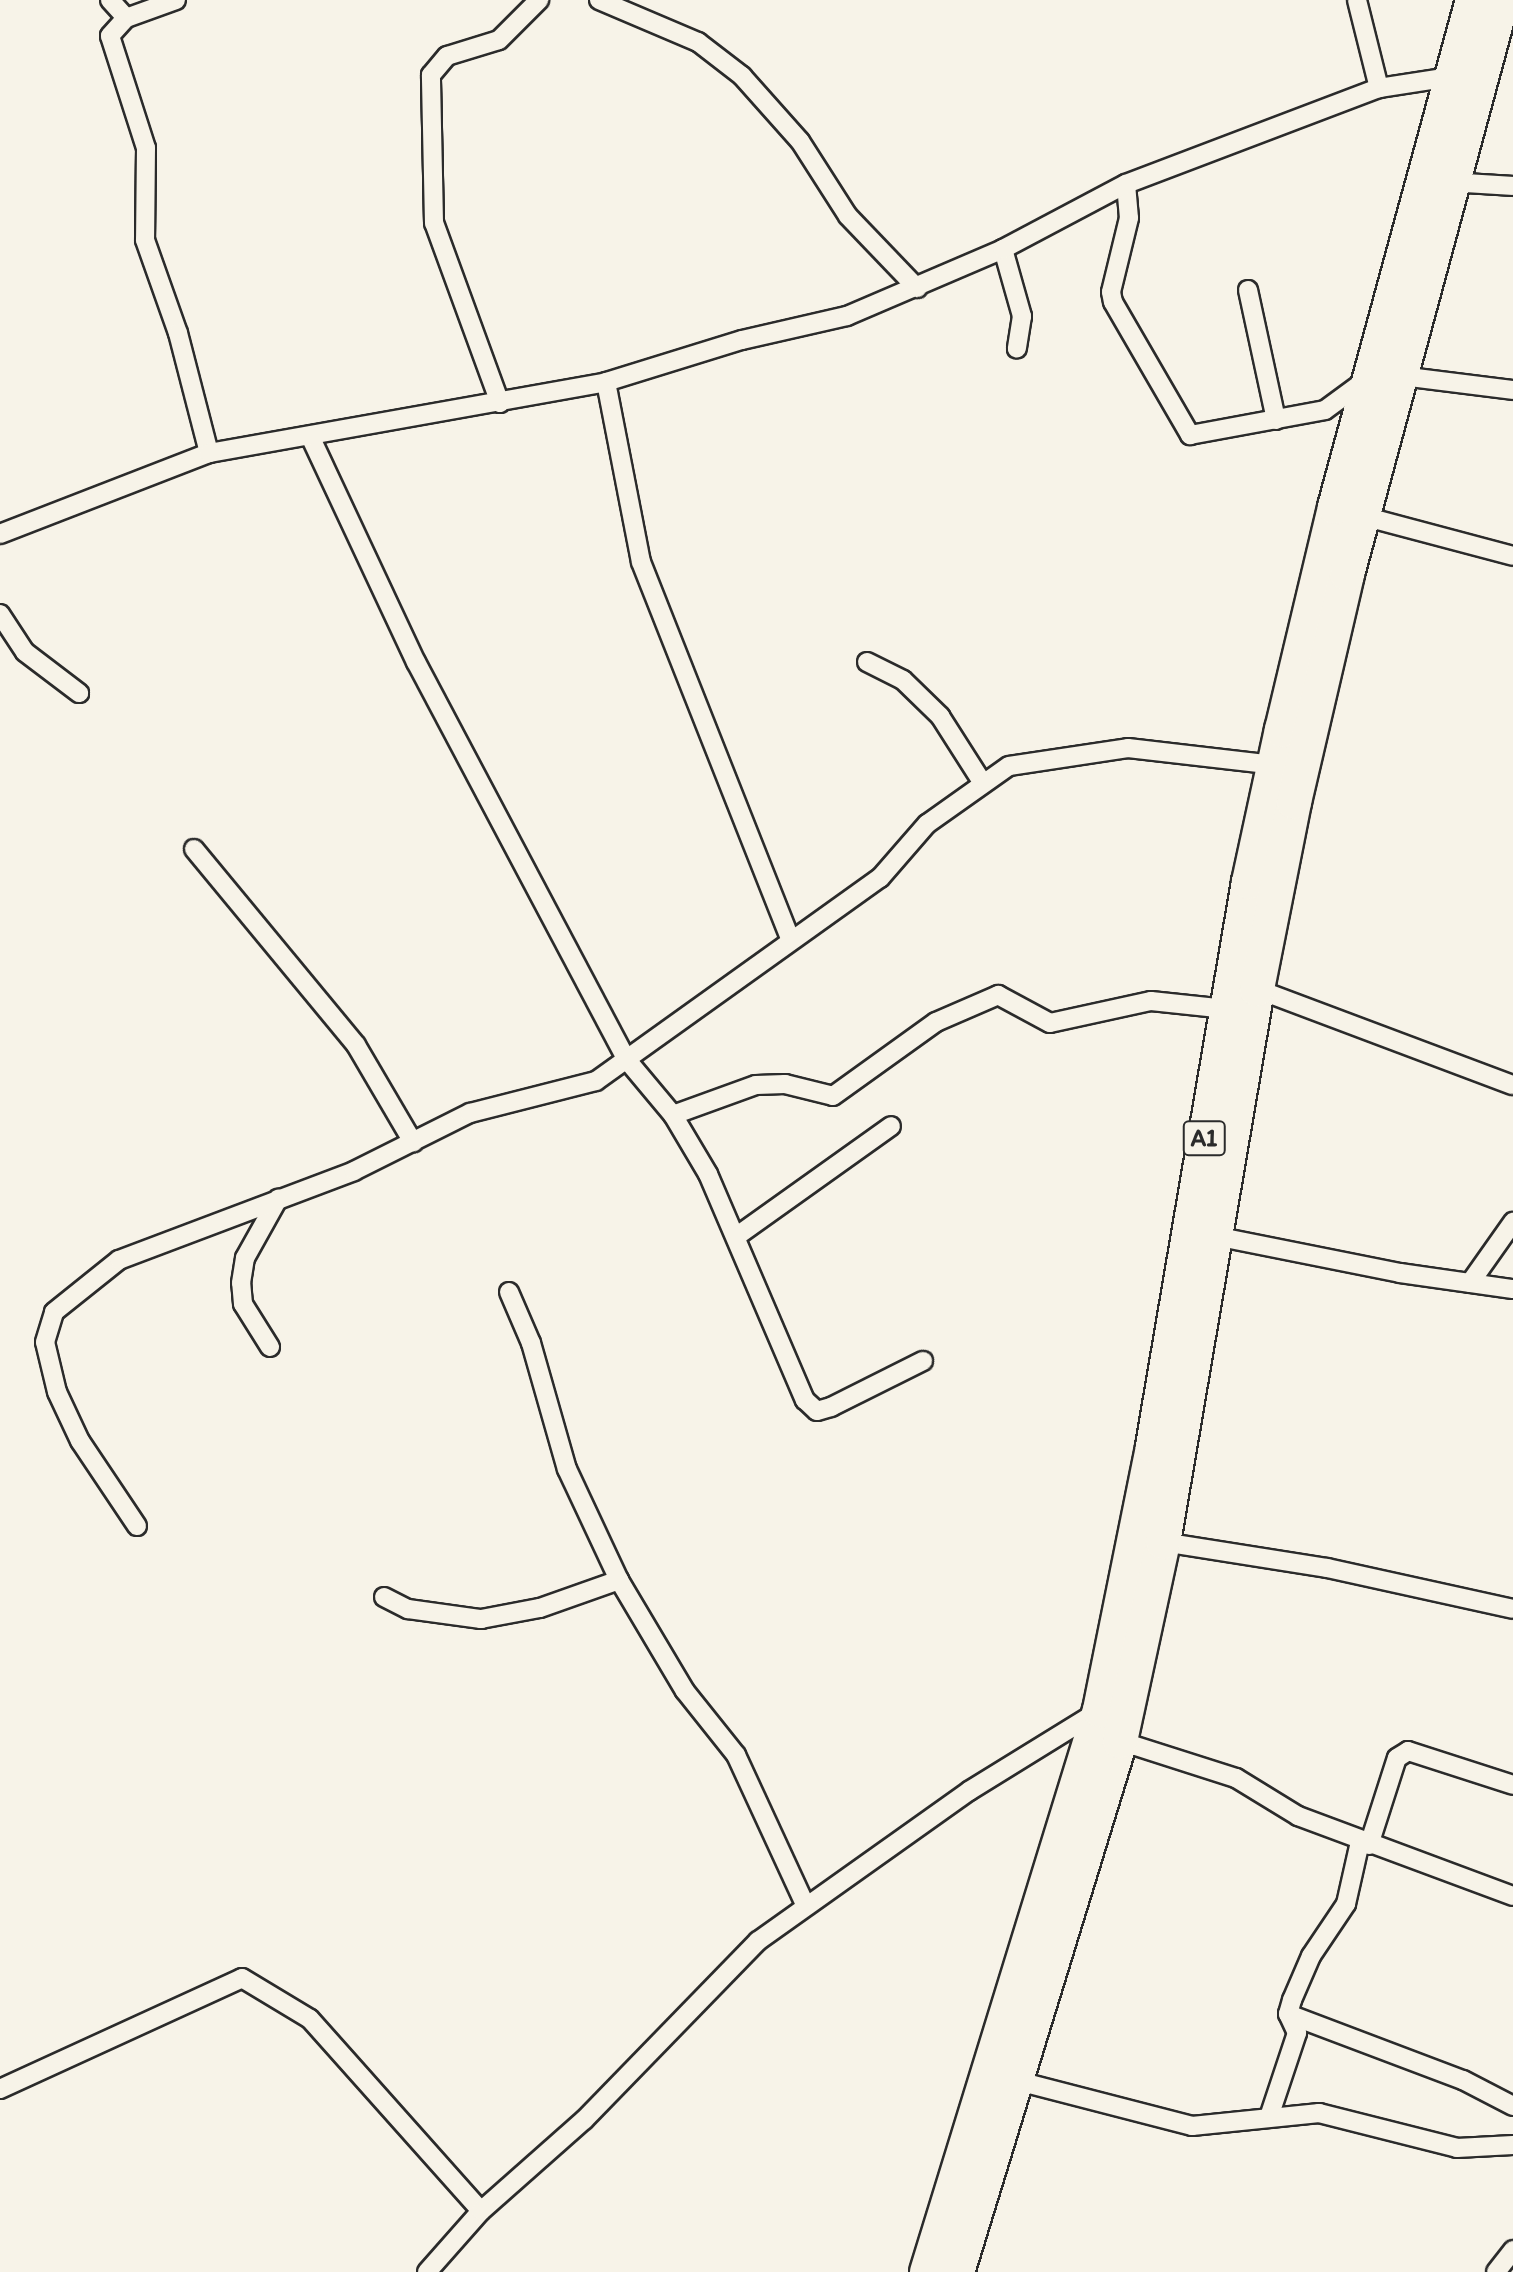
<!DOCTYPE html>
<style>
body{margin:0}
#map{position:relative;width:1513px;height:2272px;overflow:hidden;background:#f7f3e8;font-family:Itim,sans-serif}
div>[style]{position:absolute}
.roads{filter:drop-shadow(2px 0 #2b2b2b) drop-shadow(-2px 0 #2b2b2b) drop-shadow(0 2px #2b2b2b) drop-shadow(0 -2px #2b2b2b)}
.street>*{height:18px;margin:-9px;padding:0 9px;transform-origin:9px;border-radius:9px;background:#f7f3e8}
.highway>*{height:34px;margin:-17px;padding:0 17px;transform-origin:17px;border-radius:17px;background:#f7f3e8}
span{translate:-50% -50%;white-space:nowrap;text-align:center;line-height:1.15;-webkit-text-stroke:6px #f7f3e8;paint-order:stroke}
.shield-label span{padding:2px 6px;background:#f7f3e8;border:2px solid;border-radius:6px;-webkit-text-stroke-width:0}
.shield-label{font-size:24px;color:#2b2b2b;font-weight:700}
</style>
<div id="map">
<div class="roads">
<div class="street">
<div style="left:110px;top:0;width:24px;rotate:48deg"></div>
<div style="left:176px;top:0;width:53px;rotate:160.2deg"></div>
<div style="left:126px;top:18px;width:24px;rotate:132deg"></div>
<div style="left:110px;top:36px;width:118px;rotate:72.2deg"></div>
<div style="left:146px;top:148px;width:92px;rotate:90.6deg"></div>
<div style="left:145px;top:240px;width:99px;rotate:70.5deg"></div>
<div style="left:178px;top:333px;width:124px;rotate:75.5deg"></div>
<div style="left:599px;top:0;width:108px;rotate:23deg"></div>
<div style="left:698px;top:42px;width:56px;rotate:37.7deg"></div>
<div style="left:742px;top:76px;width:87px;rotate:48.3deg"></div>
<div style="left:800px;top:141px;width:89px;rotate:57.4deg"></div>
<div style="left:848px;top:216px;width:100px;rotate:46.2deg"></div>
<div style="left:1357px;top:0;width:91px;rotate:76deg"></div>
<div style="left:1450px;top:182px;width:63px;rotate:3.6deg"></div>
<div style="left:1126px;top:184px;width:34px;rotate:85deg"></div>
<div style="left:1129px;top:218px;width:76px;rotate:103.7deg"></div>
<div style="left:1111px;top:292px;width:10px;rotate:79deg"></div>
<div style="left:1113px;top:302px;width:154px;rotate:59.9deg"></div>
<div style="left:1190px;top:435px;width:137px;rotate:-10.5deg"></div>
<div style="left:1325px;top:410px;width:52px;rotate:-36.4deg"></div>
<div style="left:1003px;top:249px;width:70px;rotate:74.2deg"></div>
<div style="left:1022px;top:316px;width:33px;rotate:99deg"></div>
<div style="left:1248px;top:290px;width:133px;rotate:77.8deg"></div>
<div style="left:1401px;top:376px;width:113px;rotate:7.1deg"></div>
<div style="left:606px;top:382px;width:183px;rotate:79deg"></div>
<div style="left:641px;top:562px;width:404px;rotate:68.4deg"></div>
<div style="left:500px;top:403px;width:192px;rotate:-110.1deg"></div>
<div style="left:434px;top:223px;width:148px;rotate:-91.2deg"></div>
<div style="left:431px;top:75px;width:25px;rotate:-50deg"></div>
<div style="left:447px;top:56px;width:54px;rotate:-17.1deg"></div>
<div style="left:499px;top:40px;width:57px;rotate:-45deg"></div>
<div style="left:310px;top:436px;width:250px;rotate:64.9deg"></div>
<div style="left:416px;top:662px;width:450px;rotate:62.1deg"></div>
<div style="left:627px;top:1060px;width:72px;rotate:50.1deg"></div>
<div style="left:673px;top:1115px;width:69px;rotate:59.3deg"></div>
<div style="left:708px;top:1174px;width:246px;rotate:66.8deg"></div>
<div style="left:805px;top:1400px;width:16px;rotate:43deg"></div>
<div style="left:817px;top:1411px;width:15px;rotate:-16deg"></div>
<div style="left:831px;top:1407px;width:103px;rotate:-26.6deg"></div>
<div style="left:1363px;top:516px;width:155px;rotate:14.9deg"></div>
<div style="left:0;top:534px;width:224px;rotate:-21.2deg"></div>
<div style="left:209px;top:453px;width:403px;rotate:-10.1deg"></div>
<div style="left:606px;top:382px;width:142px;rotate:-17.2deg"></div>
<div style="left:742px;top:340px;width:108px;rotate:-12.9deg"></div>
<div style="left:847px;top:316px;width:170px;rotate:-23.2deg"></div>
<div style="left:1003px;top:249px;width:139px;rotate:-27.9deg"></div>
<div style="left:1126px;top:184px;width:271px;rotate:-20.8deg"></div>
<div style="left:1379px;top:88px;width:72px;rotate:-8.8deg"></div>
<div style="left:0;top:614px;width:45px;rotate:56.7deg"></div>
<div style="left:25px;top:652px;width:68px;rotate:37.2deg"></div>
<div style="left:867px;top:662px;width:40px;rotate:26.6deg"></div>
<div style="left:903px;top:680px;width:52px;rotate:44.2deg"></div>
<div style="left:940px;top:716px;width:78px;rotate:57.5deg"></div>
<div style="left:194px;top:849px;width:254px;rotate:50.4deg"></div>
<div style="left:356px;top:1045px;width:113px;rotate:59.6deg"></div>
<div style="left:1257px;top:989px;width:273px;rotate:20.6deg"></div>
<div style="left:673px;top:1115px;width:88px;rotate:-19.9deg"></div>
<div style="left:756px;top:1085px;width:29px;rotate:-2deg"></div>
<div style="left:785px;top:1084px;width:49px;rotate:14deg"></div>
<div style="left:833px;top:1096px;width:127px;rotate:-35.7deg"></div>
<div style="left:936px;top:1022px;width:68px;rotate:-23.5deg"></div>
<div style="left:998px;top:995px;width:59px;rotate:28.3deg"></div>
<div style="left:1050px;top:1023px;width:103px;rotate:-12.3deg"></div>
<div style="left:1151px;top:1001px;width:76px;rotate:6deg"></div>
<div style="left:1210px;top:1235px;width:194px;rotate:11.3deg"></div>
<div style="left:1400px;top:1273px;width:114px;rotate:8.1deg"></div>
<div style="left:737px;top:1236px;width:189px;rotate:-35.5deg"></div>
<div style="left:1470px;top:1283px;width:75px;rotate:-54.8deg"></div>
<div style="left:509px;top:1292px;width:56px;rotate:66.7deg"></div>
<div style="left:531px;top:1343px;width:131px;rotate:74.1deg"></div>
<div style="left:567px;top:1469px;width:123px;rotate:64.9deg"></div>
<div style="left:619px;top:1580px;width:129px;rotate:59.3deg"></div>
<div style="left:685px;top:1691px;width:82px;rotate:51.4deg"></div>
<div style="left:736px;top:1755px;width:164px;rotate:65.2deg"></div>
<div style="left:270px;top:1347px;width:51px;rotate:-122.1deg"></div>
<div style="left:243px;top:1304px;width:21px;rotate:-95deg"></div>
<div style="left:241px;top:1283px;width:25px;rotate:-81deg"></div>
<div style="left:245px;top:1258px;width:68px;rotate:-60.8deg"></div>
<div style="left:137px;top:1526px;width:102px;rotate:-123.8deg"></div>
<div style="left:80px;top:1441px;width:54px;rotate:-115.1deg"></div>
<div style="left:57px;top:1392px;width:51px;rotate:-103.5deg"></div>
<div style="left:45px;top:1342px;width:31px;rotate:-73deg"></div>
<div style="left:54px;top:1312px;width:83px;rotate:-38.7deg"></div>
<div style="left:119px;top:1260px;width:251px;rotate:-20.7deg"></div>
<div style="left:354px;top:1171px;width:130px;rotate:-26.6deg"></div>
<div style="left:470px;top:1113px;width:130px;rotate:-14.3deg"></div>
<div style="left:596px;top:1081px;width:349px;rotate:-35.6deg"></div>
<div style="left:880px;top:878px;width:72px;rotate:-49deg"></div>
<div style="left:927px;top:824px;width:100px;rotate:-35.3deg"></div>
<div style="left:1009px;top:766px;width:120px;rotate:-8.6deg"></div>
<div style="left:1128px;top:748px;width:149px;rotate:6.6deg"></div>
<div style="left:1163px;top:1542px;width:166px;rotate:9deg"></div>
<div style="left:1327px;top:1568px;width:190px;rotate:12.4deg"></div>
<div style="left:384px;top:1597px;width:27px;rotate:27deg"></div>
<div style="left:408px;top:1609px;width:74px;rotate:7.8deg"></div>
<div style="left:481px;top:1619px;width:60px;rotate:-10.6deg"></div>
<div style="left:540px;top:1608px;width:84px;rotate:-19.5deg"></div>
<div style="left:1120px;top:1741px;width:122px;rotate:17.7deg"></div>
<div style="left:1236px;top:1778px;width:73px;rotate:31.5deg"></div>
<div style="left:1298px;top:1816px;width:229px;rotate:20.4deg"></div>
<div style="left:1369px;top:1845px;width:91px;rotate:-72.2deg"></div>
<div style="left:1397px;top:1758px;width:13px;rotate:-32deg"></div>
<div style="left:1408px;top:1751px;width:110px;rotate:17.9deg"></div>
<div style="left:1288px;top:2014px;width:187px;rotate:20.7deg"></div>
<div style="left:1463px;top:2080px;width:56px;rotate:27.5deg"></div>
<div style="left:1018px;top:2081px;width:180px;rotate:14.5deg"></div>
<div style="left:1192px;top:2126px;width:128px;rotate:-5.8deg"></div>
<div style="left:1319px;top:2113px;width:142px;rotate:14.2deg"></div>
<div style="left:1457px;top:2148px;width:56px;rotate:-3.1deg"></div>
<div style="left:0;top:2089px;width:266px;rotate:-24.6deg"></div>
<div style="left:242px;top:1978px;width:79px;rotate:31.1deg"></div>
<div style="left:310px;top:2019px;width:257px;rotate:48.3deg"></div>
<div style="left:1269px;top:2117px;width:89px;rotate:-71.6deg"></div>
<div style="left:1297px;top:2033px;width:21px;rotate:-115deg"></div>
<div style="left:1288px;top:2014px;width:15px;rotate:-74deg"></div>
<div style="left:1292px;top:2000px;width:48px;rotate:-66.6deg"></div>
<div style="left:1311px;top:1956px;width:63px;rotate:-56.1deg"></div>
<div style="left:1346px;top:1904px;width:64px;rotate:-77.3deg"></div>
<div style="left:427px;top:2272px;width:81px;rotate:-48.5deg"></div>
<div style="left:481px;top:2211px;width:137px;rotate:-41.5deg"></div>
<div style="left:584px;top:2120px;width:250px;rotate:-45.8deg"></div>
<div style="left:758px;top:1941px;width:259px;rotate:-35.4deg"></div>
<div style="left:969px;top:1791px;width:154px;rotate:-31.7deg"></div>
<div style="left:1496px;top:2272px;width:28px;rotate:-52deg"></div>
</div>
<div class="highway">
<div style="left:927px;top:2272px;width:588px;rotate:-72.89deg"></div>
<div style="left:1100px;top:1710px;width:269px;rotate:-78.6deg"></div>
<div style="left:1153px;top:1446px;width:572px;rotate:-80.34deg"></div>
<div style="left:1249px;top:882px;width:156px;rotate:-77.8deg"></div>
<div style="left:1282px;top:730px;width:229px;rotate:-76.6deg"></div>
<div style="left:1335px;top:507px;width:525px;rotate:-74.77deg"></div>
<div style="left:957px;top:2272px;width:555px;rotate:-72.94deg"></div>
<div style="left:1120px;top:1741px;width:204px;rotate:-77.8deg"></div>
<div style="left:1163px;top:1542px;width:561px;rotate:-80.35deg"></div>
<div style="left:1257px;top:989px;width:191px;rotate:-78.8deg"></div>
<div style="left:1294px;top:802px;width:234px;rotate:-76.9deg"></div>
<div style="left:1347px;top:574px;width:595px;rotate:-74.89deg"></div>
</div>
</div>
<div class="shield-label">
<span style="left:1204px;top:1138px">A1</span>
</div>
</div>
